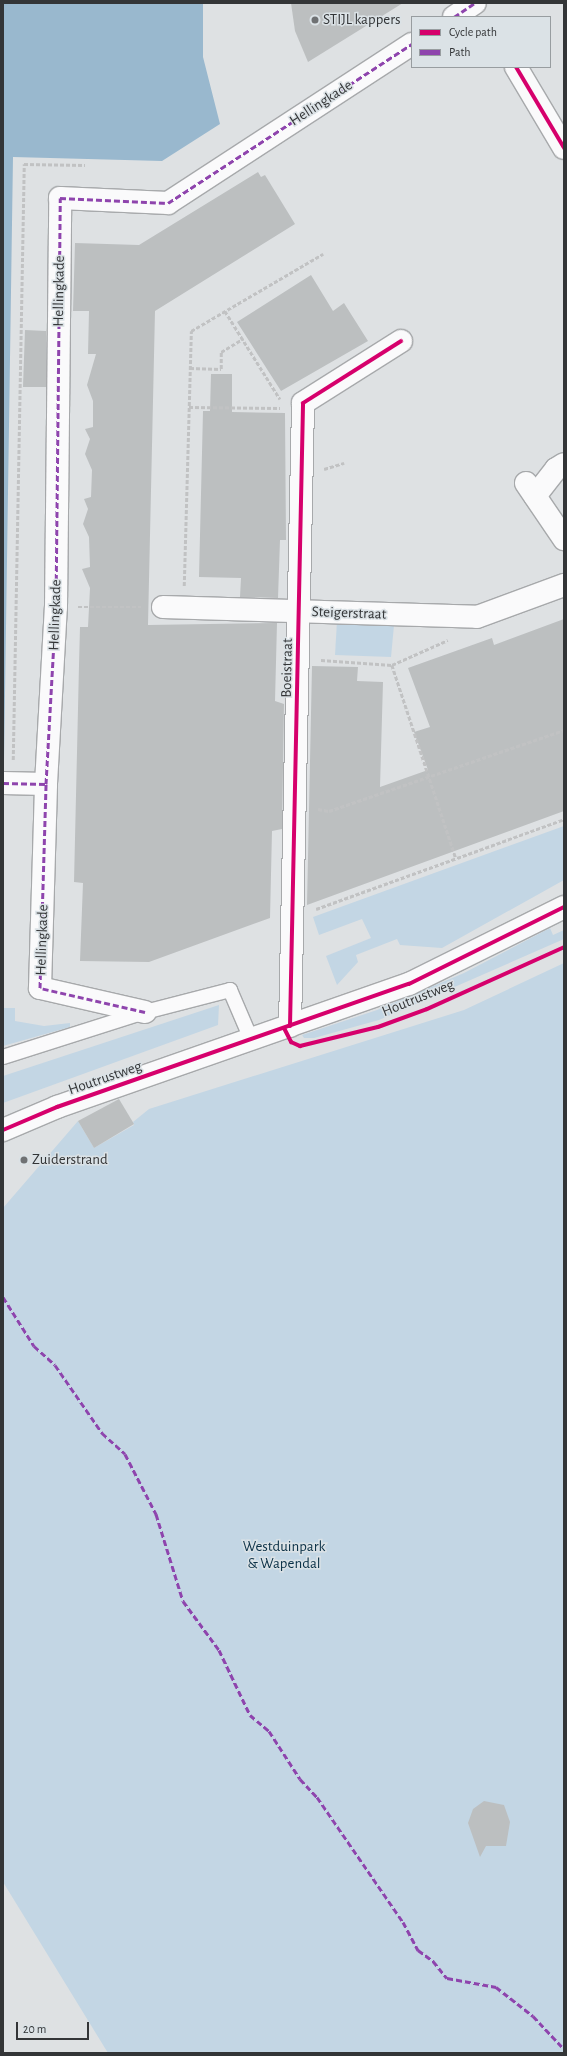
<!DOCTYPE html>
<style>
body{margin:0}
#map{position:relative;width:567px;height:2056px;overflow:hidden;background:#dee1e3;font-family:"Alegreya Sans",sans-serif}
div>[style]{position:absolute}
.green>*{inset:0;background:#c3d6e4}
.water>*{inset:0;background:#99b8ce}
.building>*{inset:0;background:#bcbfc0}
.path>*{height:2.5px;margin-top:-1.25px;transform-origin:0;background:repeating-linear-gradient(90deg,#c1c2c3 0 4px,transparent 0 6px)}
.roads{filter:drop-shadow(1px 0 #a7a9ab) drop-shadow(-1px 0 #a7a9ab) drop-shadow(0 1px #a7a9ab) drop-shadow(0 -1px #a7a9ab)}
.lane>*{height:14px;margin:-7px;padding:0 7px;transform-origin:7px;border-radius:7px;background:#fafafb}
.street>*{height:22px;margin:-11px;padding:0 11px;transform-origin:11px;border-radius:11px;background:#fafafb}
.quiet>*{height:3px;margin-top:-1.5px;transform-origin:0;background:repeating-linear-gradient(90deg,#8e44ad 0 6px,transparent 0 9px)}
.cycleway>*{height:4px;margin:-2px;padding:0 2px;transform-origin:2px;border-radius:2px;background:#d6006c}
.dots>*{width:11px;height:11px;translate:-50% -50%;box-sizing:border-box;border:2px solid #dbe2e6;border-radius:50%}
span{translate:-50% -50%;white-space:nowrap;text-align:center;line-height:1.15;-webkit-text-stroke:3px #dbe2e6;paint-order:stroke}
.poi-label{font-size:15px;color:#333537}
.left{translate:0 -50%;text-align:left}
.street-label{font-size:15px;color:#333537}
.park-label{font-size:15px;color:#0b3147}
.frame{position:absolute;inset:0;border:4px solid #333537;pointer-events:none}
.legend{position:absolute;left:411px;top:16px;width:140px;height:52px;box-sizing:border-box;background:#dbe2e6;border:1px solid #989da0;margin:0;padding:5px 7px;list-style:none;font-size:12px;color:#333537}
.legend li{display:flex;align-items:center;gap:8px;height:20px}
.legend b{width:20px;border:1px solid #989da0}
.scale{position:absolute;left:16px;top:2022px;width:73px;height:18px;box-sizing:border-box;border:2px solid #333537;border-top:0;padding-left:5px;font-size:12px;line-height:14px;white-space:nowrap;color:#333537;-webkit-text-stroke:3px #dbe2e6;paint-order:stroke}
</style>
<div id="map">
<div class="green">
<div style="clip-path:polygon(337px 621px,394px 625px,391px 657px,335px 655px)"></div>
<div style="clip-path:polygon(564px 826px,564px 880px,442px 948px,400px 945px,397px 939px,356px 955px,358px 962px,337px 985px,326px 956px,371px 938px,362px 919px,319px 935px,313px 917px)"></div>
<div style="clip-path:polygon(550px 928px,553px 935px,564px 930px,564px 939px,379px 1020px,314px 1038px,304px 1038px,302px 1035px,377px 1010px,464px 973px)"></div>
<div style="clip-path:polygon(564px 963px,564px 2053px,108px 2053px,3px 1882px,3px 1208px,78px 1121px,94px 1148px,134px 1125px,133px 1122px,149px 1109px,464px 1010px)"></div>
<div style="clip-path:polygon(219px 1005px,218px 1025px,3px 1103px,3px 1076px)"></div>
<div style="clip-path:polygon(3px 1008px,15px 1008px,15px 1021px,44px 1026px,70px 1023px,70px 1027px,3px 1046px)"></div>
</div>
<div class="water">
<div style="clip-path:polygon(3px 3px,203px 3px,203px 57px,220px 124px,162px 161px,13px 157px,4px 762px)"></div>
</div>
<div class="building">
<div style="clip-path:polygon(291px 3px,403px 3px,308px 62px,295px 31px)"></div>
<div style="clip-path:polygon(258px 172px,261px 177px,265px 175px,295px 224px,155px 311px,148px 625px,277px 623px,275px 701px,284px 704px,282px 829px,272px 831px,270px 918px,149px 962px,80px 961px,83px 883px,74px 882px,79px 665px,80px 627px,88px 627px,90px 588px,82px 569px,90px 567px,89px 537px,83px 524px,88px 509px,84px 499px,91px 497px,92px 470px,85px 454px,90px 439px,85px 429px,93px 427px,93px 401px,87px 385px,96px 354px,88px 354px,89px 311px,73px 311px,75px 243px,139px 245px)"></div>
<div style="clip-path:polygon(311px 275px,333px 311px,344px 303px,368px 341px,281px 391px,237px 322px)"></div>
<div style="clip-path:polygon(25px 330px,46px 331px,46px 387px,23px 387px)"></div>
<div style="clip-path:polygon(211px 374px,232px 374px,232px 412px,285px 413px,286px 540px,280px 540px,278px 598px,240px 597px,241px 578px,199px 577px,203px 411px,210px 411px)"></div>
<div style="clip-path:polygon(564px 619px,564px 811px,307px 905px,312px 666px,358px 667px,357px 681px,383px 682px,380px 787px,428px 770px,414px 732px,430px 727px,408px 668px,492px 638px,494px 645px)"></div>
<div style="clip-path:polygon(119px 1099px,134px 1124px,94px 1148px,78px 1121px)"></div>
<div style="clip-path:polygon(484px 1801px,504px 1805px,510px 1822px,506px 1846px,486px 1846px,480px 1857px,468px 1823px,473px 1809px)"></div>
</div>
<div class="path">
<div style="left:225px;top:311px;width:104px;rotate:58deg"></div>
<div style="left:190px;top:368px;width:31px;rotate:2deg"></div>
<div style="left:221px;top:369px;width:17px;rotate:-90deg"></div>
<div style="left:221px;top:352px;width:26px;rotate:-31deg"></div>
<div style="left:189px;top:407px;width:91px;rotate:0.6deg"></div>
<div style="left:324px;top:469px;width:21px;rotate:-17deg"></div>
<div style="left:184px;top:586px;width:255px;rotate:-88.4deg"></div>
<div style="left:191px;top:331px;width:153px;rotate:-30.3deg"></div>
<div style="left:78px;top:607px;width:63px"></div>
<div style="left:321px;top:660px;width:71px;rotate:4deg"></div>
<div style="left:392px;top:665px;width:61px;rotate:-24.1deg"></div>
<div style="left:392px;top:665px;width:203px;rotate:71.7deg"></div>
<div style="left:13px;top:760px;width:596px;rotate:-88.94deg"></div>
<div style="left:24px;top:164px;width:61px;rotate:0.9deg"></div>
<div style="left:318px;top:809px;width:11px;rotate:10deg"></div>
<div style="left:329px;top:811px;width:249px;rotate:-19deg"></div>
<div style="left:316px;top:909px;width:264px;rotate:-19.9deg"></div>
</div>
<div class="roads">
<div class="lane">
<div style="left:3px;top:1057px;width:149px;rotate:-17.6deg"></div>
<div style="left:145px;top:1012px;width:88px;rotate:-14.5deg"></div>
<div style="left:230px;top:990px;width:53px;rotate:66.8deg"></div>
</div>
<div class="street">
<div style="left:454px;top:17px;width:25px;rotate:-34deg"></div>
<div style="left:516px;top:67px;width:94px;rotate:59.3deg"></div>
<div style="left:526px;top:483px;width:68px;rotate:55.8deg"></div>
<div style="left:535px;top:496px;width:34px;rotate:-52deg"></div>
<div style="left:556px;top:469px;width:9px;rotate:-32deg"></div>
<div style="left:163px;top:607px;width:314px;rotate:1.8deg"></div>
<div style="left:477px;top:617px;width:93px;rotate:-20.2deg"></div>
<div style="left:3px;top:783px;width:43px;rotate:1.3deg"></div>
<div style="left:145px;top:1012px;width:108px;rotate:-167.1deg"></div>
<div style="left:40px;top:988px;width:204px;rotate:-88.3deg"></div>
<div style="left:46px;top:784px;width:177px;rotate:-86.8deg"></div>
<div style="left:56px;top:607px;width:409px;rotate:-89.4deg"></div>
<div style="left:60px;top:198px;width:108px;rotate:2.7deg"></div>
<div style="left:168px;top:203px;width:291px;rotate:-33.1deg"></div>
<div style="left:290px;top:1026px;width:623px;rotate:-88.8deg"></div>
<div style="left:303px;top:403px;width:116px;rotate:-32.3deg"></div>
<div style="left:3px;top:1130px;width:59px;rotate:-23.1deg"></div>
<div style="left:57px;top:1107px;width:373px;rotate:-19.3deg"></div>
<div style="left:409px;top:984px;width:173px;rotate:-26.4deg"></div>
</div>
</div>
<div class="quiet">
<div style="left:454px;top:17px;width:25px;rotate:-34deg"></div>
<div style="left:3px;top:783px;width:43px;rotate:1.3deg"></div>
<div style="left:145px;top:1012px;width:108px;rotate:-167.1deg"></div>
<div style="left:40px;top:988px;width:204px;rotate:-88.3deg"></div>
<div style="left:46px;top:784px;width:177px;rotate:-86.8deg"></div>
<div style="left:56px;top:607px;width:409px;rotate:-89.4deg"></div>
<div style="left:60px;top:198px;width:108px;rotate:2.7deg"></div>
<div style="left:168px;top:203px;width:291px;rotate:-33.1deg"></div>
<div style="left:3px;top:1297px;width:58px;rotate:57.7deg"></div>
<div style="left:34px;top:1346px;width:28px;rotate:42deg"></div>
<div style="left:55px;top:1365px;width:83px;rotate:55.3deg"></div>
<div style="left:102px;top:1433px;width:31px;rotate:42deg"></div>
<div style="left:125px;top:1454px;width:68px;rotate:62.7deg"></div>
<div style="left:156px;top:1514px;width:91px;rotate:72.8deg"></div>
<div style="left:183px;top:1601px;width:61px;rotate:53.7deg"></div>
<div style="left:219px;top:1650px;width:72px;rotate:64.5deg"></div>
<div style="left:250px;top:1715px;width:25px;rotate:40deg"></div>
<div style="left:269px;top:1731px;width:57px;rotate:57.1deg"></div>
<div style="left:300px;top:1779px;width:25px;rotate:47deg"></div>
<div style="left:317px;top:1797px;width:152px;rotate:55.5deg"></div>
<div style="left:403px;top:1922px;width:32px;rotate:62deg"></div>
<div style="left:418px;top:1950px;width:19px;rotate:36deg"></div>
<div style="left:433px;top:1961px;width:22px;rotate:51deg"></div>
<div style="left:447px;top:1978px;width:50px;rotate:10.4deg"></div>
<div style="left:496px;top:1987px;width:47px;rotate:38.1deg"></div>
<div style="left:533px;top:2016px;width:45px;rotate:46.8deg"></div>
</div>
<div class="cycleway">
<div style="left:516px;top:67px;width:94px;rotate:59.3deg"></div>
<div style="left:290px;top:1026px;width:623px;rotate:-88.8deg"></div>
<div style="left:303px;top:403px;width:116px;rotate:-32.3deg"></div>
<div style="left:284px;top:1028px;width:16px;rotate:63deg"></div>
<div style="left:291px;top:1042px;width:10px;rotate:24deg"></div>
<div style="left:300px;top:1046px;width:80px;rotate:-13.7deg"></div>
<div style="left:378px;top:1027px;width:52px;rotate:-20.2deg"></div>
<div style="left:427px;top:1009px;width:150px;rotate:-24.3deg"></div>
<div style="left:3px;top:1130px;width:59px;rotate:-23.1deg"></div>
<div style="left:57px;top:1107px;width:373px;rotate:-19.3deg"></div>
<div style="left:409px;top:984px;width:173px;rotate:-26.4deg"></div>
</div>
<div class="dots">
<div style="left:315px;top:20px;background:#6f7173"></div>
<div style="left:24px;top:1160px;background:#6f7173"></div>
</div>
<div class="poi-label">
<span class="left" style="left:323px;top:20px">STIJL kappers</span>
<span class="left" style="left:32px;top:1160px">Zuiderstrand</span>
</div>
<div class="street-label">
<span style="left:321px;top:103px;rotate:-33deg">Hellingkade</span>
<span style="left:59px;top:291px;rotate:-89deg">Hellingkade</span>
<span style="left:349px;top:613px;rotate:2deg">Steigerstraat</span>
<span style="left:55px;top:615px;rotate:-88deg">Hellingkade</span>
<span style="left:287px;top:668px;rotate:-89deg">Boeistraat</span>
<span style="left:42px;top:940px;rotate:-88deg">Hellingkade</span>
<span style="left:418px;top:998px;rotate:-22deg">Houtrustweg</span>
<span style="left:105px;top:1078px;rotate:-19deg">Houtrustweg</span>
</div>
<div class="park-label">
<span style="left:284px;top:1555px">Westduinpark<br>&amp; Wapendal</span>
</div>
<div class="frame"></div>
<ul class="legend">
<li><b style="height:5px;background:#d6006c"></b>Cycle path</li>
<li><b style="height:5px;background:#8e44ad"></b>Path</li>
</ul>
<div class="scale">20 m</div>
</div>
